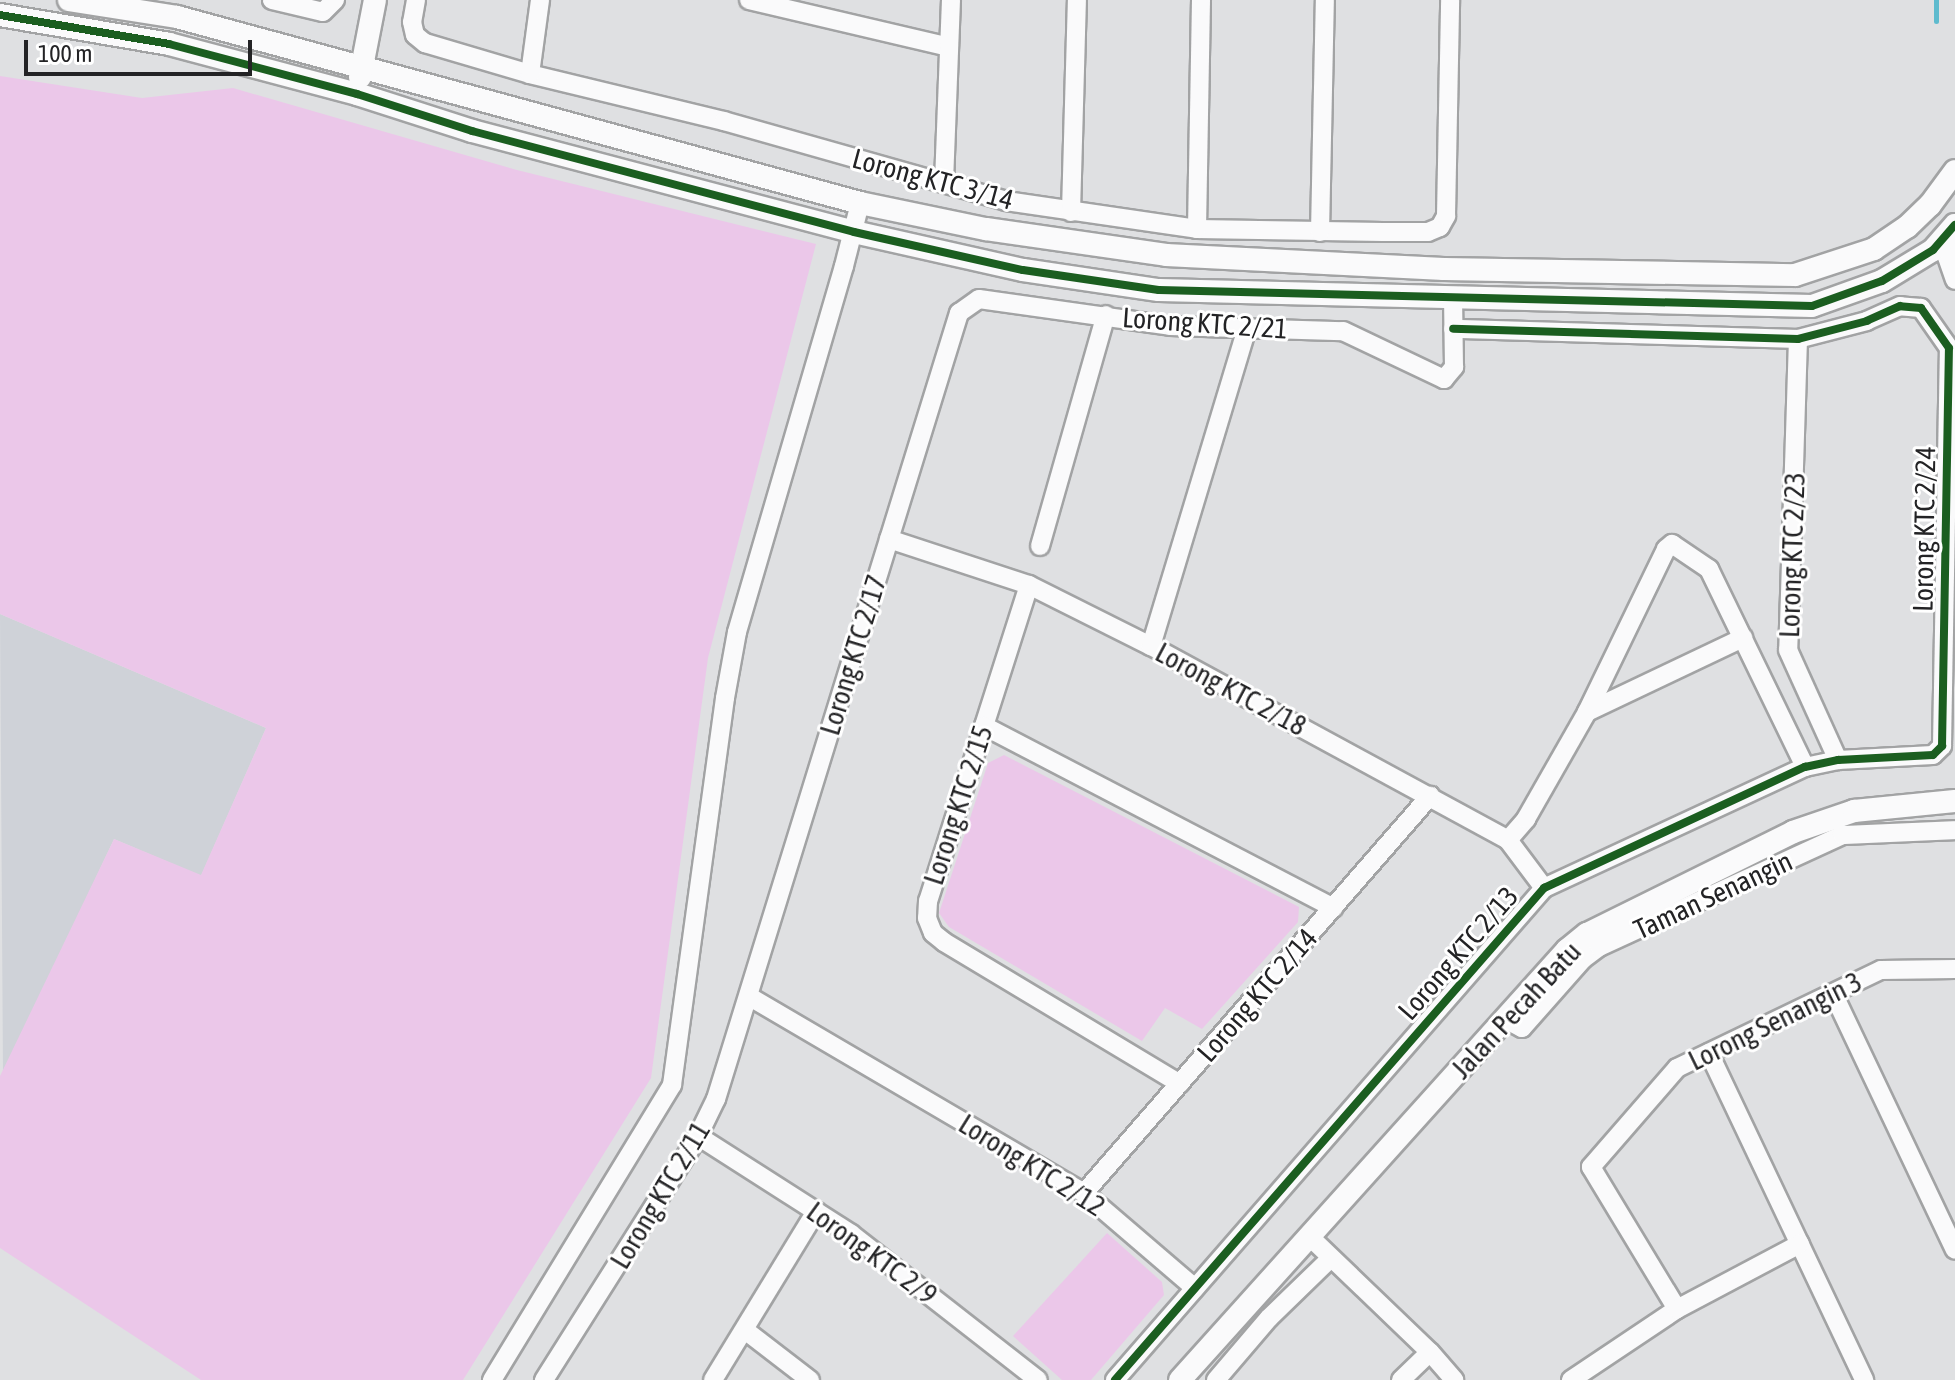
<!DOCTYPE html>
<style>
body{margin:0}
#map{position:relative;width:1955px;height:1380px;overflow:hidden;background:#dfe0e2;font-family:"Asap Condensed",sans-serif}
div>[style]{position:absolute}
.built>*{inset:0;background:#cfd2d8}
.green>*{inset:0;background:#ebc7e9}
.stream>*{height:5px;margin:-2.5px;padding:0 2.5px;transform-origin:2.5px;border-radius:2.5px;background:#5ebbce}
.roads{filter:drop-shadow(2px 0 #a2a3a4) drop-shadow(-2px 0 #a2a3a4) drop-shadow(0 2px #a2a3a4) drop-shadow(0 -2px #a2a3a4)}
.minor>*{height:18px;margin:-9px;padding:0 9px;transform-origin:9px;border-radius:9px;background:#fafafb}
.tertiary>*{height:22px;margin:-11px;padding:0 11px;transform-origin:11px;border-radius:11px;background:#fafafb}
.cycleway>*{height:8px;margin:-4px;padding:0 4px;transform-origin:4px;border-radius:4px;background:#1b5e20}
span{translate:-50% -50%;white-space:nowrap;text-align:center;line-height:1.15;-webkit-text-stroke:6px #fff;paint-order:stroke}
.street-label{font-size:28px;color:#232325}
.scale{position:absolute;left:24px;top:40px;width:228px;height:36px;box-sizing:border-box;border:4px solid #232325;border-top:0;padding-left:10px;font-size:24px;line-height:28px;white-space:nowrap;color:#232325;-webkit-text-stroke:6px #fff;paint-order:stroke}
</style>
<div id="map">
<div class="built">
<div style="clip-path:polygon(0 614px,266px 728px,201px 876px,114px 839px,3px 1076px)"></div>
</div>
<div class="green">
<div style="clip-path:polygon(0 76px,142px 98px,233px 88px,517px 170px,816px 244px,708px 658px,651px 1078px,463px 1380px,201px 1380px,0 1248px,0 1076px,114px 839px,201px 875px,266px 728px,0 614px)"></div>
<div style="clip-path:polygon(1004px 755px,1299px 907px,1298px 922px,1202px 1029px,1165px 1008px,1142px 1041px,949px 927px,939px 913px,988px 763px)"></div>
<div style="clip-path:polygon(1107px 1233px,1162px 1282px,1164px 1295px,1091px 1380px,1062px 1380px,1013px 1336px)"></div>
</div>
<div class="stream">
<div style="left:1936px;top:0;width:21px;rotate:90deg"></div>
</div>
<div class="roads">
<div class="minor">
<div style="left:272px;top:0;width:52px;rotate:13.2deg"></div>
<div style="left:323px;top:12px;width:17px;rotate:-45deg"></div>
<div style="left:416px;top:0;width:22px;rotate:100deg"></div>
<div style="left:412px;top:22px;width:13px;rotate:77deg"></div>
<div style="left:415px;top:35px;width:13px;rotate:39deg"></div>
<div style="left:425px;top:43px;width:109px;rotate:16.4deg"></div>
<div style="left:530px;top:74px;width:200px;rotate:13.6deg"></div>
<div style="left:724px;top:121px;width:293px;rotate:15.8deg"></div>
<div style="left:1006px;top:201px;width:193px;rotate:8.3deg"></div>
<div style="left:1197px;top:229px;width:186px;rotate:0.9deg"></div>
<div style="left:1383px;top:232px;width:45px"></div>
<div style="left:1428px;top:232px;width:13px;rotate:-23deg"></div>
<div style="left:1440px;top:227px;width:13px;rotate:-61deg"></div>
<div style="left:1446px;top:216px;width:216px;rotate:-88.9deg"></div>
<div style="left:749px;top:0;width:205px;rotate:13.2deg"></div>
<div style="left:530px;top:74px;width:75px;rotate:-82.3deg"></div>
<div style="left:944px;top:182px;width:182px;rotate:-87.8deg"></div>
<div style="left:1071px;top:212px;width:212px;rotate:-88.4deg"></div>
<div style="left:1197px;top:229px;width:229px;rotate:-89deg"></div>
<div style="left:1953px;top:230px;width:17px;rotate:115deg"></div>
<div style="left:1946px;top:245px;width:12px;rotate:85deg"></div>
<div style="left:1947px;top:257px;width:24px;rotate:71deg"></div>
<div style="left:1320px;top:232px;width:232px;rotate:-88.8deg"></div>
<div style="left:1798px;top:339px;width:311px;rotate:91.8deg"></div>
<div style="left:1788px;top:650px;width:121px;rotate:65.6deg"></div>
<div style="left:889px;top:539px;width:147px;rotate:18.2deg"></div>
<div style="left:1029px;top:585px;width:136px;rotate:26.6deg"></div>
<div style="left:1151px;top:646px;width:406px;rotate:28.5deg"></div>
<div style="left:1508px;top:840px;width:60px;rotate:53.1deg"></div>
<div style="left:1040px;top:546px;width:240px;rotate:-74.1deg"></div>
<div style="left:1029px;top:585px;width:332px;rotate:107.7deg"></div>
<div style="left:928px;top:901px;width:17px;rotate:93deg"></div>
<div style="left:927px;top:918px;width:16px;rotate:68deg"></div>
<div style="left:933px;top:933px;width:14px;rotate:39deg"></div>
<div style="left:944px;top:942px;width:275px;rotate:31deg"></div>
<div style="left:1151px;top:646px;width:331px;rotate:-73.2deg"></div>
<div style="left:1587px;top:712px;width:173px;rotate:-25.4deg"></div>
<div style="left:984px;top:726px;width:394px;rotate:27.5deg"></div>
<div style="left:1508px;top:840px;width:28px;rotate:-49deg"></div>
<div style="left:1526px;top:819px;width:123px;rotate:-60.3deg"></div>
<div style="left:1587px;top:712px;width:181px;rotate:-64.1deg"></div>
<div style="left:1666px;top:549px;width:8px;rotate:-40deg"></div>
<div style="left:1672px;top:544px;width:45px;rotate:34deg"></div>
<div style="left:1709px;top:569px;width:220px;rotate:64.1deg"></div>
<div style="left:1833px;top:993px;width:284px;rotate:64.6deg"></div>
<div style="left:750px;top:997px;width:387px;rotate:30.4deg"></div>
<div style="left:1084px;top:1193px;width:146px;rotate:40.6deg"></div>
<div style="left:1507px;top:1020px;width:17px;rotate:28deg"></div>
<div style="left:1522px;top:1028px;width:92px;rotate:-48.5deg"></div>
<div style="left:1583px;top:959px;width:20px;rotate:-37deg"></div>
<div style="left:1599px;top:947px;width:268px;rotate:-24.7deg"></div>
<div style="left:1842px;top:835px;width:113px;rotate:-2.5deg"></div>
<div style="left:1709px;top:1053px;width:362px;rotate:64.6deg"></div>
<div style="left:698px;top:1136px;width:182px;rotate:32.6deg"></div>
<div style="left:851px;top:1234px;width:237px;rotate:38deg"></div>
<div style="left:1084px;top:1193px;width:527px;rotate:-48.93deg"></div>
<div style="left:1310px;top:1237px;width:166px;rotate:43.8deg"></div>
<div style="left:1430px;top:1352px;width:37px;rotate:49deg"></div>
<div style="left:1677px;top:1309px;width:166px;rotate:-121.2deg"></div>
<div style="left:1591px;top:1167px;width:131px;rotate:-49deg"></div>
<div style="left:1677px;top:1068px;width:226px;rotate:-25.7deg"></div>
<div style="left:1881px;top:970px;width:74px;rotate:-0.8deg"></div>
<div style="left:745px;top:1330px;width:82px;rotate:37.6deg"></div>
<div style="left:492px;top:1380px;width:346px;rotate:-58.6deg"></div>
<div style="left:672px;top:1085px;width:391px;rotate:-82.2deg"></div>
<div style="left:725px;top:698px;width:67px;rotate:-79.7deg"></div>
<div style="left:737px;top:632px;width:381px;rotate:-73.7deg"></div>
<div style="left:844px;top:266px;width:65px;rotate:-75.7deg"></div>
<div style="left:544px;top:1380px;width:289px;rotate:-57.7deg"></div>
<div style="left:698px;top:1136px;width:41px;rotate:-64.1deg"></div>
<div style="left:716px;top:1099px;width:823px;rotate:-72.82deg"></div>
<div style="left:959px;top:313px;width:24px;rotate:-35deg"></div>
<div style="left:979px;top:299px;width:193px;rotate:8deg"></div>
<div style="left:1170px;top:326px;width:173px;rotate:1.7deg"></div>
<div style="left:1343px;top:331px;width:112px;rotate:25.4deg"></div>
<div style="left:1444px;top:379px;width:16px;rotate:-50deg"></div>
<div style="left:1454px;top:367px;width:70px;rotate:-90.8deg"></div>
<div style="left:713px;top:1380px;width:198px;rotate:-58.6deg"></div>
<div style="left:1115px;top:1380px;width:653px;rotate:-48.91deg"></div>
<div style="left:1544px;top:888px;width:288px;rotate:-24.9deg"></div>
<div style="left:1805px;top:767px;width:34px;rotate:-12deg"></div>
<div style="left:1838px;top:760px;width:95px;rotate:-3deg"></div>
<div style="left:1933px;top:755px;width:13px;rotate:-45deg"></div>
<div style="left:1942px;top:746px;width:398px;rotate:-89deg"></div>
<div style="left:1949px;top:348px;width:49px;rotate:-125deg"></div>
<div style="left:1921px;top:308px;width:21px;rotate:-175deg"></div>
<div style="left:1900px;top:306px;width:36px;rotate:156deg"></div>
<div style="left:1867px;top:321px;width:71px;rotate:165.4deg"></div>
<div style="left:1798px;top:339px;width:345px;rotate:-178.3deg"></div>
<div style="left:1216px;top:1380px;width:82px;rotate:-49.5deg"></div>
<div style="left:1269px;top:1318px;width:86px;rotate:-44.1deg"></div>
<div style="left:1401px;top:1380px;width:40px;rotate:-44deg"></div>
<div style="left:1571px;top:1380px;width:128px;rotate:-33.8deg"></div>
<div style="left:1677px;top:1309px;width:139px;rotate:-27.9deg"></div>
</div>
<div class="tertiary">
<div style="left:69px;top:0;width:109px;rotate:8.9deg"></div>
<div style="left:177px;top:17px;width:708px;rotate:15.23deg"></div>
<div style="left:860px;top:203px;width:129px;rotate:11.7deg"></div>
<div style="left:986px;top:229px;width:182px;rotate:8.2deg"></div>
<div style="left:1166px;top:255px;width:278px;rotate:2.9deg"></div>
<div style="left:1444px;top:269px;width:351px;rotate:1deg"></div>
<div style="left:1795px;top:275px;width:83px;rotate:-18.2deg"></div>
<div style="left:1874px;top:249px;width:40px;rotate:-34deg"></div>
<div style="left:1907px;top:227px;width:32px;rotate:-44deg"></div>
<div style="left:1930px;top:205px;width:42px;rotate:-53.7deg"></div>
<div style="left:0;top:15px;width:171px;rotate:9.7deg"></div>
<div style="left:169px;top:44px;width:195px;rotate:14.9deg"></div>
<div style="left:357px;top:94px;width:121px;rotate:17.8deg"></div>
<div style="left:472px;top:131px;width:395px;rotate:14.8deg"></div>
<div style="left:854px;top:232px;width:173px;rotate:12.7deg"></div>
<div style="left:1023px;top:270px;width:137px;rotate:8.4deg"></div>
<div style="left:1159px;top:290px;width:653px;rotate:1.4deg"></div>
<div style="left:1812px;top:306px;width:74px;rotate:-19.7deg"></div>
<div style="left:1882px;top:281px;width:60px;rotate:-31.3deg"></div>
<div style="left:1933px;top:250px;width:33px;rotate:-49deg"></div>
<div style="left:360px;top:77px;width:78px;rotate:-79deg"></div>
<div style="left:1180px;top:1380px;width:579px;rotate:-48.01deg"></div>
<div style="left:1567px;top:950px;width:26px;rotate:-39deg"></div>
<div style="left:1587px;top:934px;width:230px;rotate:-26.3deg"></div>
<div style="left:1793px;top:832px;width:65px;rotate:-19deg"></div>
<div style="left:1854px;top:811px;width:101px;rotate:-5.7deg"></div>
</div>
</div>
<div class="cycleway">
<div style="left:0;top:15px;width:171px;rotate:9.7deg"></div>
<div style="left:169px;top:44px;width:195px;rotate:14.9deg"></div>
<div style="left:357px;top:94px;width:121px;rotate:17.8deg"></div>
<div style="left:472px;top:131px;width:395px;rotate:14.8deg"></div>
<div style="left:854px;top:232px;width:173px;rotate:12.7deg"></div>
<div style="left:1023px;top:270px;width:137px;rotate:8.4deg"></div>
<div style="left:1159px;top:290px;width:653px;rotate:1.4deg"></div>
<div style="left:1812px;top:306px;width:74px;rotate:-19.7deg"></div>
<div style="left:1882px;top:281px;width:60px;rotate:-31.3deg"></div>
<div style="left:1933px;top:250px;width:33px;rotate:-49deg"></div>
<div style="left:1115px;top:1380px;width:653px;rotate:-48.91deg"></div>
<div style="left:1544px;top:888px;width:288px;rotate:-24.9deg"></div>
<div style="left:1805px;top:767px;width:34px;rotate:-12deg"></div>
<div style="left:1838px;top:760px;width:95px;rotate:-3deg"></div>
<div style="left:1933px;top:755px;width:13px;rotate:-45deg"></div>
<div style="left:1942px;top:746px;width:398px;rotate:-89deg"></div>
<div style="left:1949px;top:348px;width:49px;rotate:-125deg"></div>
<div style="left:1921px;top:308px;width:21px;rotate:-175deg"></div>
<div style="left:1900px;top:306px;width:36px;rotate:156deg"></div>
<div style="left:1867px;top:321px;width:71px;rotate:165.4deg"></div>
<div style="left:1798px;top:339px;width:345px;rotate:-178.3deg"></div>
</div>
<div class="street-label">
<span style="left:933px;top:179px;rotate:15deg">Lorong KTC 3/14</span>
<span style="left:1205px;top:323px;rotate:4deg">Lorong KTC 2/21</span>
<span style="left:1924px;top:529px;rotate:-89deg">Lorong KTC 2/24</span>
<span style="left:1792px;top:555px;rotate:-88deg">Lorong KTC 2/23</span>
<span style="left:853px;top:655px;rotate:-73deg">Lorong KTC 2/17</span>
<span style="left:1231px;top:689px;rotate:28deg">Lorong KTC 2/18</span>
<span style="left:958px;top:805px;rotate:-72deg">Lorong KTC 2/15</span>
<span style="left:1713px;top:895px;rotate:-25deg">Taman Senangin</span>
<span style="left:1458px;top:953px;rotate:-49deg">Lorong KTC 2/13</span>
<span style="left:1257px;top:995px;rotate:-49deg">Lorong KTC 2/14</span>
<span style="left:1516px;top:1010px;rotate:-47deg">Jalan Pecah Batu</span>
<span style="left:1775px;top:1021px;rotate:-26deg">Lorong Senangin 3</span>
<span style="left:1032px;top:1165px;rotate:32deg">Lorong KTC 2/12</span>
<span style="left:660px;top:1195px;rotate:-59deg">Lorong KTC 2/11</span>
<span style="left:872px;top:1253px;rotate:36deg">Lorong KTC 2/9</span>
</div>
<div class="scale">100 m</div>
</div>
